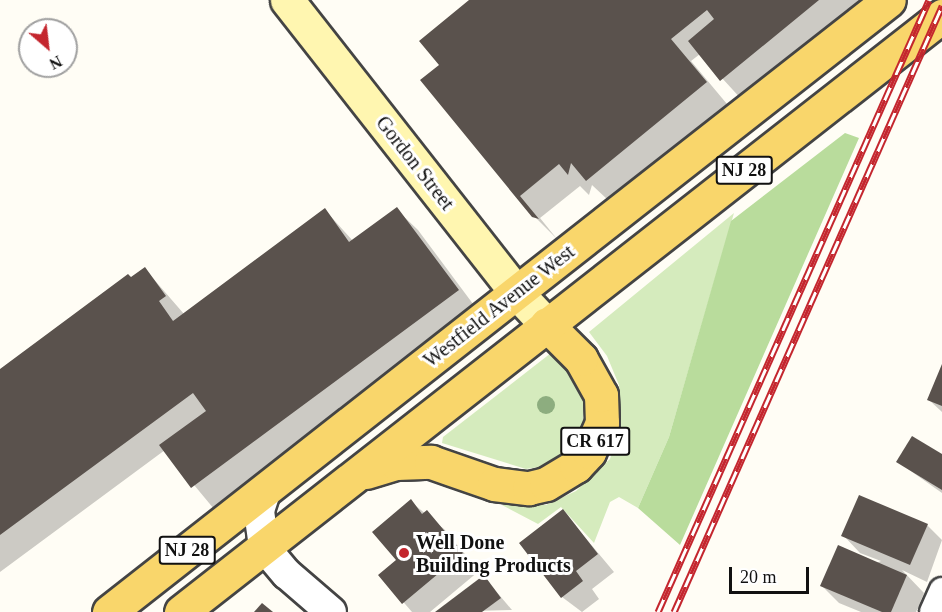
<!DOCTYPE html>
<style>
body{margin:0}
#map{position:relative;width:942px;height:612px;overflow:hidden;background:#fffdf5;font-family:Georgia,serif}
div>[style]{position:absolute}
.green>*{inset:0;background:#d5ebbd}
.forest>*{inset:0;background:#b9dc9c}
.shadow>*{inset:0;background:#0003}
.building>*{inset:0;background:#5a524d}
.roads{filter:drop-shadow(2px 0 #444) drop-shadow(-2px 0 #444) drop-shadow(0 2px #444) drop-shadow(0 -2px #444)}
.minor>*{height:24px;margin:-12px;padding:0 12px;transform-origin:12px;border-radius:12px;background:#fff}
.tertiary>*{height:30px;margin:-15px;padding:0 15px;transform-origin:15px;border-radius:15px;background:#fff}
.secondary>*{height:33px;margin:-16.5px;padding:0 16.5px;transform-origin:16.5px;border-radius:16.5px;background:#fff6b0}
.primary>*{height:33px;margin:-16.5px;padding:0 16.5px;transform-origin:16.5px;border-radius:16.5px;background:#f9d66b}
.rail>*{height:7px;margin-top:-3.5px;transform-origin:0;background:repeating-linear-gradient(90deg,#fff 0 14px,#c4262e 0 28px);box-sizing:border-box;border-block:2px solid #c4262e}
.trees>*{width:18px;height:18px;margin:-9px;border-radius:50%;background:#8dad7f}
.dots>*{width:16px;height:16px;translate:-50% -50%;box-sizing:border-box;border:3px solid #fff;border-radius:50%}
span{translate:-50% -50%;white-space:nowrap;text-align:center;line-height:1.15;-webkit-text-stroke:6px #fff;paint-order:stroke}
.shield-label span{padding:2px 4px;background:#fff;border:2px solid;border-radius:4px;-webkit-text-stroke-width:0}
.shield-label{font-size:18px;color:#111;font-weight:700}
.street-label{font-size:20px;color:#111}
.poi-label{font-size:20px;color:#111;font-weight:700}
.left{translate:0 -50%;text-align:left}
.north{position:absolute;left:18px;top:18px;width:60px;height:60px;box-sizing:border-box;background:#fff;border:2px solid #a0a0a0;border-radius:50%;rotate:152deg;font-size:16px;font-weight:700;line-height:24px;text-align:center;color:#111}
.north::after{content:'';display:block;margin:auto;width:21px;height:27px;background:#c4262e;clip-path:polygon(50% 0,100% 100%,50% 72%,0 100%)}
.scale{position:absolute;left:729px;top:567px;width:80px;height:27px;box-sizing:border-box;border:3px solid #111;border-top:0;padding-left:8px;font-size:18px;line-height:21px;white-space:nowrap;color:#111;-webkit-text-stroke:4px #fff;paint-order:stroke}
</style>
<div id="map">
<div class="green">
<div style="clip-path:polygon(734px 213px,669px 437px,638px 508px,619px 497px,610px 502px,594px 543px,561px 507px,538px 524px,502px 505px,546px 505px,576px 491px,610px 459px,621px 422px,619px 385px,607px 356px,589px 332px)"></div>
<div style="clip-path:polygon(551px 353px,559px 354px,583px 396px,583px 425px,561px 456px,545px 466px,526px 469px,442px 443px,443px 437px)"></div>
</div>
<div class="forest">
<div style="clip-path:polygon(845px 133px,859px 138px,680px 545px,638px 508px,669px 437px,731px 221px)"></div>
</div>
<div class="shadow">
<div style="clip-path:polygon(471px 0,866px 0,743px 101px,700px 54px,691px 61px,727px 104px,609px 201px,592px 185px,589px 195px,580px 186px,540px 218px,557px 239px,534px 216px,422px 81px,441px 66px)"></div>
<div style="clip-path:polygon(396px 209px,418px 230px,479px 312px,214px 509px,165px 450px,0 572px,0 371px,145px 269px,184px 314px,325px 210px,353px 241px)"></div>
<div style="clip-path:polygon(942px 368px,942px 412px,928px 399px)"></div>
<div style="clip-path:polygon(942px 455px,942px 493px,898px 462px)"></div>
<div style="clip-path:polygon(410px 501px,444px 529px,479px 571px,430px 612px,412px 612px,380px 575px,398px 561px)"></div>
<div style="clip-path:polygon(563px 511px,614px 572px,592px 589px,599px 599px,582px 612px,562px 597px,521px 543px)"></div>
<div style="clip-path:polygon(927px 525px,942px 540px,927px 582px,902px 570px,924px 593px,916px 612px,861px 612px,839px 603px,822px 586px,881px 561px,860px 553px,843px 535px)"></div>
<div style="clip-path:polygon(484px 577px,512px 610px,437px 612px)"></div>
</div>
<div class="building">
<div style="clip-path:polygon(469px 0,819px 0,720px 81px,688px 41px,714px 19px,707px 10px,671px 39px,707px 82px,586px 181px,571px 163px,568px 175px,559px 164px,520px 196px,539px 219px,532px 217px,420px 80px,439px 65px,419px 41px)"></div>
<div style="clip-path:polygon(397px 207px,459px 290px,191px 488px,159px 445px,206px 411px,193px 393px,0 535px,0 369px,128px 274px,131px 277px,145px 267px,166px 296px,159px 301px,173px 321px,325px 208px,349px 242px)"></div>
<div style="clip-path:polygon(942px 364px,942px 406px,927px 400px)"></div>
<div style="clip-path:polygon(912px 436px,942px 454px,942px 490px,896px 462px)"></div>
<div style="clip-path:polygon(859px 495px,928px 524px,910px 565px,841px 536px)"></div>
<div style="clip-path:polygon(411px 499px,422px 514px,427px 510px,463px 553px,402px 604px,378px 575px,396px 560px,372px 532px)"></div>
<div style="clip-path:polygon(563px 509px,598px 554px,576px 571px,583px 581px,561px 598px,519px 543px)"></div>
<div style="clip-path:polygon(838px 545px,907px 575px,891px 612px,882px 612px,820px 586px)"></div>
<div style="clip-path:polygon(484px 575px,501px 598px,482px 612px,435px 612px)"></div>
<div style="clip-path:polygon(262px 603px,273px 612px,254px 612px)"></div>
</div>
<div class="roads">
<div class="minor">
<div style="left:932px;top:612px;width:24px;rotate:-66deg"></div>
</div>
<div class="tertiary">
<div style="left:266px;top:489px;width:23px;rotate:108deg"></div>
<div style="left:259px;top:511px;width:36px;rotate:82deg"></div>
<div style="left:264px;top:547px;width:35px;rotate:50deg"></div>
<div style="left:287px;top:574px;width:58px;rotate:40.8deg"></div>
</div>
<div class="secondary">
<div style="left:287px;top:0;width:371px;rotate:51.9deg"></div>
<div style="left:516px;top:292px;width:44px;rotate:46.8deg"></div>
</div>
<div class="primary">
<div style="left:366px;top:472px;width:31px;rotate:-17deg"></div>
<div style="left:396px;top:463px;width:35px;rotate:-2deg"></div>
<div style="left:431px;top:462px;width:67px;rotate:19.2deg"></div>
<div style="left:494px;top:484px;width:35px;rotate:7deg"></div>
<div style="left:529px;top:488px;width:17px;rotate:-13deg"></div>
<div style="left:546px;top:484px;width:35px;rotate:-31deg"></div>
<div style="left:576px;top:466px;width:19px;rotate:-47deg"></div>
<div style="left:589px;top:452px;width:32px;rotate:-66deg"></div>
<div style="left:602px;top:423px;width:28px;rotate:-92deg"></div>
<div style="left:601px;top:395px;width:41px;rotate:-119.1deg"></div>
<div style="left:581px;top:359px;width:49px;rotate:-135deg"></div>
<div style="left:109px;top:612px;width:991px;rotate:-38.12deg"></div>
<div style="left:181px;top:612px;width:967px;rotate:-38.07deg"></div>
</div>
</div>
<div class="rail">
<div style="left:658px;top:612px;width:669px;rotate:-66.12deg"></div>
<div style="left:674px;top:612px;width:663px;rotate:-66.14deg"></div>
</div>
<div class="trees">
<div style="left:546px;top:405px"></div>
</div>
<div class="dots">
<div style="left:404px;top:553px;background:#c4262e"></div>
</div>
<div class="shield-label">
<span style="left:744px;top:170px">NJ 28</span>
<span style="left:595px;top:441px">CR 617</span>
<span style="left:187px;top:550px">NJ 28</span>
</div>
<div class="street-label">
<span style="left:415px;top:163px;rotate:52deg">Gordon Street</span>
<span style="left:499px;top:306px;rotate:-38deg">Westfield Avenue West</span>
</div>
<div class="poi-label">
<span class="left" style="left:416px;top:554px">Well Done<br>Building Products</span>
</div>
<div class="north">N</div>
<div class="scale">20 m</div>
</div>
